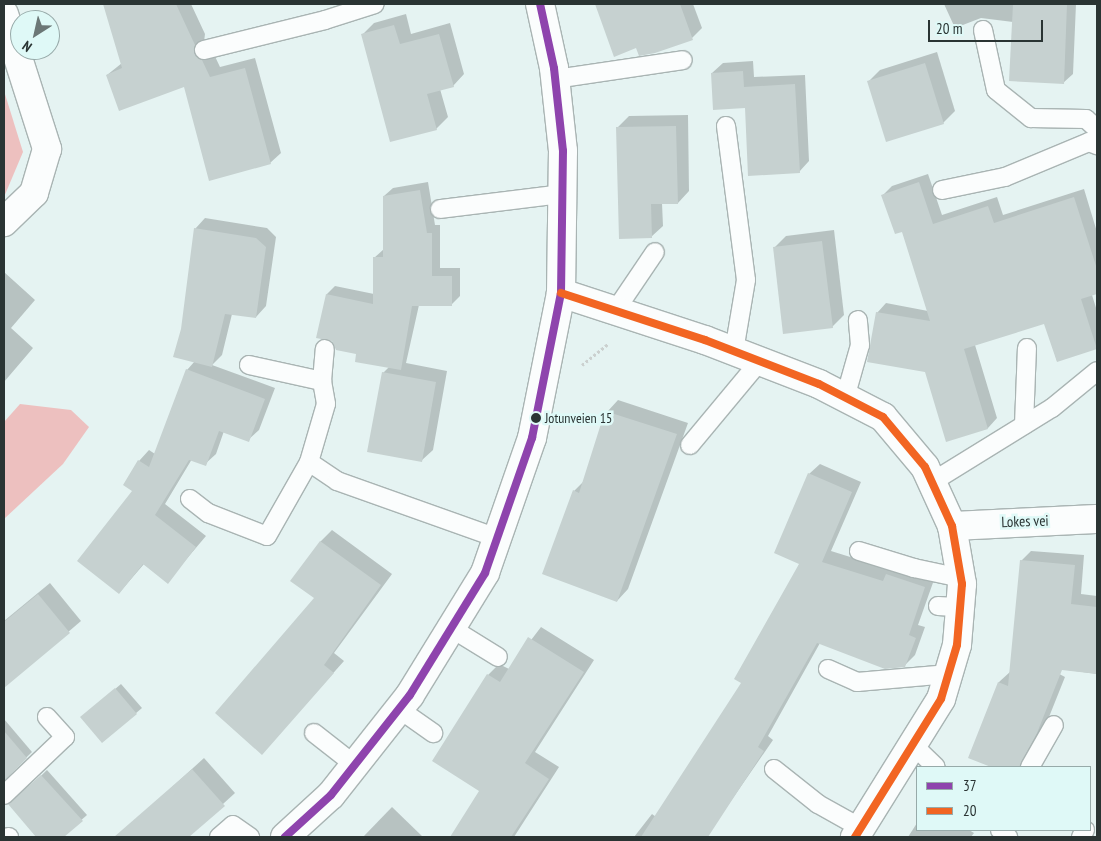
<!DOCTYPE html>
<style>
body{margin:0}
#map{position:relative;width:1101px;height:841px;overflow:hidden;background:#e5f3f2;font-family:"PT Sans Narrow",sans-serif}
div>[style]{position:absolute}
.forest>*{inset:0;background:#edc0bf}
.shadow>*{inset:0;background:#0003}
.building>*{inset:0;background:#c6d1d0}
.path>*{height:3px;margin-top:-1.5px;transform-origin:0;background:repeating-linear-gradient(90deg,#cbd0cf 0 2.5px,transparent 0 5px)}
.roads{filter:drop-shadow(1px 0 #a9b4b3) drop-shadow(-1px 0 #a9b4b3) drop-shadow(0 1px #a9b4b3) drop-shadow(0 -1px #a9b4b3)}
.lane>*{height:18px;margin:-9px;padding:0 9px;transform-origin:9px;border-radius:9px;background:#fbfdfd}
.street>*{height:28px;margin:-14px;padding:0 14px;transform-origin:14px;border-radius:14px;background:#fbfdfd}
.bus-1>*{height:8px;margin:-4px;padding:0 4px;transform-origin:4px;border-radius:4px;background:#8e44ad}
.bus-2>*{height:8px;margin:-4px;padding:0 4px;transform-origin:4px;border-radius:4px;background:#f26522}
.dots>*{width:14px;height:14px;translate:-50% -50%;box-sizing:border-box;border:2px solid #dff9f7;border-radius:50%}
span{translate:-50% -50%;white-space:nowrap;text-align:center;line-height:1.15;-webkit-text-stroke:5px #dff9f7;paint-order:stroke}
.bus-label{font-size:14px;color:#2a3433}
.left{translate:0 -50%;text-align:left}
.street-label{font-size:15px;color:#2a3433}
.frame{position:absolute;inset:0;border:5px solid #2a3433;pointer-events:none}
.legend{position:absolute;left:916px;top:766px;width:175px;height:65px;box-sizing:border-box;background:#dff9f7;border:1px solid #97aaa9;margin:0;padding:6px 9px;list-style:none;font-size:15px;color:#2a3433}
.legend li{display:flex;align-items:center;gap:10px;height:25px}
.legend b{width:25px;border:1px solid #97aaa9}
.north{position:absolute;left:10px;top:10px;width:50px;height:50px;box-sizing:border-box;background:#dff9f7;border:1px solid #97aaa9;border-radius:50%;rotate:215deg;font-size:14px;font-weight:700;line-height:20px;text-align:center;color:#2a3433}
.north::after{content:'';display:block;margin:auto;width:18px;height:22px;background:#6b7776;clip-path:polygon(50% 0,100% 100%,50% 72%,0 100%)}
.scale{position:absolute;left:928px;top:20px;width:115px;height:22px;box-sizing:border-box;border:2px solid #2a3433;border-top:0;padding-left:6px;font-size:15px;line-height:18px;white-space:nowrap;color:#2a3433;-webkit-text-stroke:4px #dff9f7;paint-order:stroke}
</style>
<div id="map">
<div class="forest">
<div style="clip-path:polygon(4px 91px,23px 152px,4px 197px)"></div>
<div style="clip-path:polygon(20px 404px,71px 410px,89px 427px,63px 464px,4px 519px,4px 422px)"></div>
</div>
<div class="shadow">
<div style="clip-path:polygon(105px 4px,191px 4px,205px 34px,204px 42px,212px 50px,220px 67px,255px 58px,281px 153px,270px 163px,185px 85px,107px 75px,122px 63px)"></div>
<div style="clip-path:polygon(601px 4px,693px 4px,702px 28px,692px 38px,655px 52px,637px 47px,598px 7px)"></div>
<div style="clip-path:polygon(944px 4px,1076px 4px,1073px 74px,1063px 83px,1013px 22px,981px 18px,955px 28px)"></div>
<div style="clip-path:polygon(406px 14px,411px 34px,450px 23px,464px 74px,453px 86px,440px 89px,448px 117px,436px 129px,362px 35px,374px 23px)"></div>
<div style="clip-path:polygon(937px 52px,955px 111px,943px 123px,869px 81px,880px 70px)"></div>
<div style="clip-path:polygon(753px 61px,754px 77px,805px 75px,809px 161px,799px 172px,746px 107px,712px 73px,723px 63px)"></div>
<div style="clip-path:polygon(688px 115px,689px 191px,678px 203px,662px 203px,663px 226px,651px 237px,617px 128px,629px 116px)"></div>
<div style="clip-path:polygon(928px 174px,942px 215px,997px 197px,1003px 215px,1084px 189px,1097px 232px,1097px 293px,1092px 295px,1097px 311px,1097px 348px,1057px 361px,1045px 322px,975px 345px,997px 418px,988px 428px,947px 440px,926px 371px,877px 313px,886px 303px,928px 311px,902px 230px,883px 195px,892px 186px)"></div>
<div style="clip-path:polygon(428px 182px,435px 225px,440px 225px,440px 268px,460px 268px,460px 296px,451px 305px,419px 305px,406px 363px,447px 371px,433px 450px,421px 461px,383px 373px,389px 367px,333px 340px,318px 337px,327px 294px,335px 286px,374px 294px,374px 258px,384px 249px,384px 196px,393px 188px)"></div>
<div style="clip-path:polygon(205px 218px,267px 228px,276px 237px,266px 306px,256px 317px,232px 314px,222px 355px,212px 365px,275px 388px,259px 430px,248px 440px,224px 431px,216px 454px,205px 464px,192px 459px,165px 504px,206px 536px,167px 582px,144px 564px,119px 593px,139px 461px,149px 450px,155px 454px,187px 370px,195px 361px,182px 329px,195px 229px)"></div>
<div style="clip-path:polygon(834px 230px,844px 315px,832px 327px,775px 247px,786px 236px)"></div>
<div style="clip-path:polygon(4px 272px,35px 300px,11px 328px,33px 348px,4px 382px)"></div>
<div style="clip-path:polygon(618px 400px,688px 423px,628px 589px,617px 601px,574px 491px,584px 481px,607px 412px)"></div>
<div style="clip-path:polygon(820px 464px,861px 482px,831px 551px,892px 570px,935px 577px,918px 625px,925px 627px,915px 655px,904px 666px,820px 643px,768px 736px,773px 740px,706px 837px,634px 837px,652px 814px,656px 817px,743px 682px,800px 563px,809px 474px)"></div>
<div style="clip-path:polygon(332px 530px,392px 574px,334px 653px,344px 661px,262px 753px,316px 598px,320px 542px)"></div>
<div style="clip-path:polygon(1031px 551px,1084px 555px,1081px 594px,1097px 596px,1097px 674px,1046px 667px,1065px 677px,1029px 767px,994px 767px,970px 758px,999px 682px,1011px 671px,1021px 561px)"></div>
<div style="clip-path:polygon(50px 583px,81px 621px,4px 687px,4px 621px)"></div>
<div style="clip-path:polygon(541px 627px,594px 660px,535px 752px,559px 767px,514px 837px,481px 837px,460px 824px,481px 790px,488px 675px,499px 664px,509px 669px)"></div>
<div style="clip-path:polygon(121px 684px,142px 708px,102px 742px,88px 712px)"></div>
<div style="clip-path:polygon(4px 719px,32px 752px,4px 779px)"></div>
<div style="clip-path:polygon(204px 758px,235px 793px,187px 837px,131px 837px,125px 830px)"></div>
<div style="clip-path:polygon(47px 770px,87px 815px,62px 837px,37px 837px,20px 817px,17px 799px)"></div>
<div style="clip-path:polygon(392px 807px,423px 837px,363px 837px)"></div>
<div style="clip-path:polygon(917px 823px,917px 830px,969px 830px,974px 833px,971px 837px,908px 837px)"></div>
</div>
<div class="building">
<div style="clip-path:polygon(103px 4px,176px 4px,195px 45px,194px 53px,202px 60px,210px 77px,245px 68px,271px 164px,209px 181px,184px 87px,119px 111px,106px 75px,122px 68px)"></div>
<div style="clip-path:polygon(595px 4px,680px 4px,693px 40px,655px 53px,639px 56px,636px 48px,614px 57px)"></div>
<div style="clip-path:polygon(1013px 4px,1067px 4px,1064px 84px,1009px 81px)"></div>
<div style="clip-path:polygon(394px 25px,400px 44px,439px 34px,454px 87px,427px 94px,437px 130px,390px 142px,361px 34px)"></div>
<div style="clip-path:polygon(925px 63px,944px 124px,886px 142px,867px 81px)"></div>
<div style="clip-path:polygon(743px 71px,744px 87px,795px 84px,800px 173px,748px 176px,745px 108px,713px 110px,711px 73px)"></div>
<div style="clip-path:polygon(676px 126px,678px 204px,651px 204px,652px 238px,619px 239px,616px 127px)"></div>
<div style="clip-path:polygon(919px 182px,933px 224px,988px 206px,994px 223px,1074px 197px,1097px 269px,1097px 294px,1081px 299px,1097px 349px,1057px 362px,1044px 324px,964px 349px,988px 429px,946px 442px,925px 372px,867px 362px,876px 312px,930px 321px,902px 232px,895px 234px,881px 195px)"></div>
<div style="clip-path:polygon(420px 190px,427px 233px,432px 233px,432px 276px,452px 276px,452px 306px,412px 306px,401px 370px,355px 362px,356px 354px,336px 350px,332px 341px,316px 338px,326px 294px,373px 304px,373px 257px,383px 257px,383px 196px)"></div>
<div style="clip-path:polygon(194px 228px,256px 238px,266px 247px,256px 318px,225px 314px,212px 367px,173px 357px,181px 329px)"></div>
<div style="clip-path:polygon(822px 241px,833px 328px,783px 334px,773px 247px)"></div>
<div style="clip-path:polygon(186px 369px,265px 399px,249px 442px,219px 431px,206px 466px,189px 460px,155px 515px,196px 547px,168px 584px,143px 564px,119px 594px,77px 561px,132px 491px,123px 485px,138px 460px,149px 467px)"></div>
<div style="clip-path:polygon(382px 372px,436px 382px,422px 462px,367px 452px)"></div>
<div style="clip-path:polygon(605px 411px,677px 434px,617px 602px,542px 574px,573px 490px,579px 493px)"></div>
<div style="clip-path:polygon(808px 473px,852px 492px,822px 562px,883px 581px,886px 574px,925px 587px,909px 635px,916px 638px,905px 667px,885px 669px,817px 643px,758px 747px,764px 751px,708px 837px,641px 837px,741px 683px,734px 679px,799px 564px,774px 553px)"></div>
<div style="clip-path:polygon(320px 541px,381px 585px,324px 665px,334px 673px,262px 755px,215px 713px,314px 598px,290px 581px)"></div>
<div style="clip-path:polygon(1020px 560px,1075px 565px,1071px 604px,1097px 607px,1097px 674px,1062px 670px,1037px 733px,1019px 767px,991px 767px,968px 758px,998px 682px,1008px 686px)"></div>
<div style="clip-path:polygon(38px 594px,70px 633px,4px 688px,4px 622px)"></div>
<div style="clip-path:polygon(528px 637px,584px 672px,525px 763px,549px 779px,511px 837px,450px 837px,479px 791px,432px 761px,487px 674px,500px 682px)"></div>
<div style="clip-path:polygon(115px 688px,137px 714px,102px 743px,80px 717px)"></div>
<div style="clip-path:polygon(4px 731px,27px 758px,4px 781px)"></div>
<div style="clip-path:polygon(192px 769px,225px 806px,189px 837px,114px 837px)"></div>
<div style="clip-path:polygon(41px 775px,83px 821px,64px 837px,36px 837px,8px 804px)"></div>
</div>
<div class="path">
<div style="left:582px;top:365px;width:33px;rotate:-39deg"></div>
</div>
<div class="roads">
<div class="lane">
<div style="left:983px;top:30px;width:61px;rotate:77.8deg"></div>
<div style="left:996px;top:90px;width:45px;rotate:38.7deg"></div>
<div style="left:1031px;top:118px;width:55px;rotate:1deg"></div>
<div style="left:1086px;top:119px;width:15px;rotate:42deg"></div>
<div style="left:204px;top:50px;width:125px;rotate:-13.9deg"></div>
<div style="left:325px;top:20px;width:52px;rotate:-17.7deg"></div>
<div style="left:555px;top:79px;width:129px;rotate:-8.4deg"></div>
<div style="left:726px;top:126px;width:155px;rotate:82.6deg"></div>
<div style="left:746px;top:280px;width:72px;rotate:99.6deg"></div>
<div style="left:942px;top:190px;width:64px;rotate:-11.7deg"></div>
<div style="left:1005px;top:177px;width:91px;rotate:-22.6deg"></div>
<div style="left:1089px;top:142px;width:9px;rotate:21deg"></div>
<div style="left:440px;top:209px;width:123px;rotate:-7deg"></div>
<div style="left:615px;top:311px;width:71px;rotate:-55.9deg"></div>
<div style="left:249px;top:365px;width:75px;rotate:12.4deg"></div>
<div style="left:322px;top:381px;width:23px;rotate:80deg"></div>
<div style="left:326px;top:404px;width:60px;rotate:106.3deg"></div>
<div style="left:309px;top:462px;width:34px;rotate:34deg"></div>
<div style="left:337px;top:481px;width:170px;rotate:19.6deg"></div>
<div style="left:322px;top:381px;width:32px;rotate:-85deg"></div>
<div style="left:845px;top:398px;width:55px;rotate:-74.2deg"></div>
<div style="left:860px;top:345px;width:25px;rotate:-95deg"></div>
<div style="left:1024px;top:425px;width:77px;rotate:-87.8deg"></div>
<div style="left:690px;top:445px;width:109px;rotate:-50.2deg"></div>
<div style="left:932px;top:482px;width:141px;rotate:-31.7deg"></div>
<div style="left:1052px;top:408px;width:58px;rotate:-39.4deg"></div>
<div style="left:190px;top:499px;width:23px;rotate:38deg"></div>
<div style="left:208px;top:513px;width:63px;rotate:21.3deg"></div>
<div style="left:267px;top:536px;width:85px;rotate:-60.4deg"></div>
<div style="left:859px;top:551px;width:58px;rotate:17.2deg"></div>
<div style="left:914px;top:568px;width:48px;rotate:12deg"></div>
<div style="left:938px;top:606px;width:22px;rotate:3deg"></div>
<div style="left:451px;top:628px;width:55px;rotate:31.7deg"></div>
<div style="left:828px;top:669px;width:32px;rotate:24deg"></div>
<div style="left:857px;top:682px;width:92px;rotate:-5deg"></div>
<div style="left:399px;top:709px;width:42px;rotate:35.2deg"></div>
<div style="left:314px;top:733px;width:52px;rotate:38deg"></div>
<div style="left:914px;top:746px;width:30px;rotate:44deg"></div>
<div style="left:1030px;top:767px;width:48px;rotate:-60.3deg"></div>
<div style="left:774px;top:769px;width:56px;rotate:38.5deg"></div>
<div style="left:818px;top:804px;width:49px;rotate:29.2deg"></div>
<div style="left:4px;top:795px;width:84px;rotate:-43.6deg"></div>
<div style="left:65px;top:737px;width:27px;rotate:-132deg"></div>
<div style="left:1000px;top:830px;width:11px;rotate:41deg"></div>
<div style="left:8px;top:837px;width:1px"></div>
<div style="left:219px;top:837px;width:18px;rotate:-41deg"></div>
<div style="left:233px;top:825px;width:21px;rotate:35deg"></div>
<div style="left:1081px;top:837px;width:8px;rotate:-60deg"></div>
</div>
<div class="street">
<div style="left:4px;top:14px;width:142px;rotate:72.3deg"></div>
<div style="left:47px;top:149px;width:46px;rotate:106.5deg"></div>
<div style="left:34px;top:193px;width:42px;rotate:136deg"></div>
<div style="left:561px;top:293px;width:151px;rotate:18.1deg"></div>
<div style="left:705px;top:340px;width:122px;rotate:21.1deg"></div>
<div style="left:819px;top:384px;width:72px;rotate:27.3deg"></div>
<div style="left:883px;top:417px;width:65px;rotate:50deg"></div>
<div style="left:925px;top:467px;width:65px;rotate:65.4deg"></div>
<div style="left:952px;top:526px;width:59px;rotate:80.2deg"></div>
<div style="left:962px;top:584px;width:61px;rotate:94.7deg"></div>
<div style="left:957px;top:645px;width:56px;rotate:106.5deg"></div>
<div style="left:941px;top:699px;width:163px;rotate:121.9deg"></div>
<div style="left:952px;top:526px;width:145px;rotate:-2.8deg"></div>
<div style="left:285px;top:837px;width:62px;rotate:-42.4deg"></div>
<div style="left:331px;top:795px;width:127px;rotate:-51.7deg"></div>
<div style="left:410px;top:695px;width:143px;rotate:-58.4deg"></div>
<div style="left:485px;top:573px;width:143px;rotate:-70.8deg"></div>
<div style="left:532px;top:438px;width:148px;rotate:-78.7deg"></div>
<div style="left:561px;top:293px;width:142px;rotate:-89.2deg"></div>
<div style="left:563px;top:151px;width:83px;rotate:-96.2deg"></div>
<div style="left:554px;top:68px;width:66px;rotate:-102.3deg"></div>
</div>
</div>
<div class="bus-1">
<div style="left:285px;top:837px;width:62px;rotate:-42.4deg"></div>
<div style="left:331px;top:795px;width:127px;rotate:-51.7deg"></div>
<div style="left:410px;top:695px;width:143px;rotate:-58.4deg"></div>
<div style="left:485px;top:573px;width:143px;rotate:-70.8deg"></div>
<div style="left:532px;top:438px;width:148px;rotate:-78.7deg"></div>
<div style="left:561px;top:293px;width:142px;rotate:-89.2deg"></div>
<div style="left:563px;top:151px;width:83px;rotate:-96.2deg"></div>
<div style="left:554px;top:68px;width:66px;rotate:-102.3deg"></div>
</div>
<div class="bus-2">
<div style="left:561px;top:293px;width:151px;rotate:18.1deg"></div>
<div style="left:705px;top:340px;width:122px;rotate:21.1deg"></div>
<div style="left:819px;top:384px;width:72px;rotate:27.3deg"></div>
<div style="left:883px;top:417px;width:65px;rotate:50deg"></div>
<div style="left:925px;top:467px;width:65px;rotate:65.4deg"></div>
<div style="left:952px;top:526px;width:59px;rotate:80.2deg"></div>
<div style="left:962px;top:584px;width:61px;rotate:94.7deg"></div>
<div style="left:957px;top:645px;width:56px;rotate:106.5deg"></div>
<div style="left:941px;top:699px;width:163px;rotate:121.9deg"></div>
</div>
<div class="dots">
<div style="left:536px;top:418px;background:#2a3433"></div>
</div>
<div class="bus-label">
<span class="left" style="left:545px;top:418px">Jotunveien 15</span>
</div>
<div class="street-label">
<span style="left:1025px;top:521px;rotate:-2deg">Lokes vei</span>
</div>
<div class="frame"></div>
<ul class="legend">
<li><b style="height:6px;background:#8e44ad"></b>37</li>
<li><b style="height:6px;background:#f26522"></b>20</li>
</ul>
<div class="north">N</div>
<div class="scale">20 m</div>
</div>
